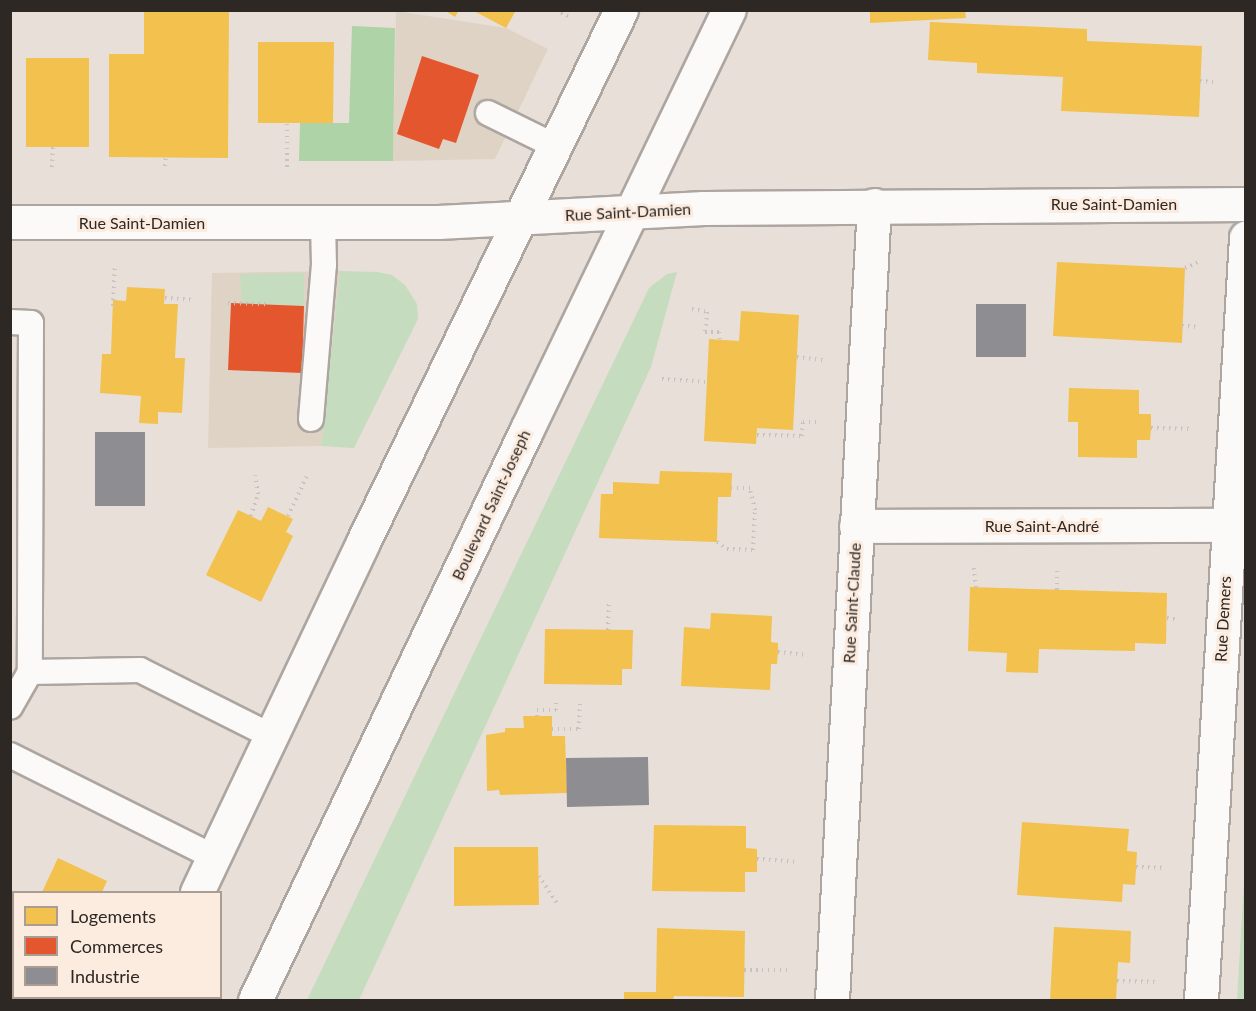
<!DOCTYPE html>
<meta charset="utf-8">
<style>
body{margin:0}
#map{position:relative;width:1256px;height:1011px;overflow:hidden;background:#e8dfd8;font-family:Lato,sans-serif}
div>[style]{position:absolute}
.commercial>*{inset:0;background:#dfd3c5}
.green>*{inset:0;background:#c6dcbf}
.forest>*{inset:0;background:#aed3a7}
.homes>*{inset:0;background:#f2c14e}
.shops>*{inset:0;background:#e4572e}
.industry>*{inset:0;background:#8d8d92}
.path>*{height:4px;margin-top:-2px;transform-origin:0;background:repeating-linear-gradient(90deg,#c6c2c0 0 1.5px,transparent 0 6px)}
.roads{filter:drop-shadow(2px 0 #aca5a0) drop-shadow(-2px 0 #aca5a0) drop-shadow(0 2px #aca5a0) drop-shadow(0 -2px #aca5a0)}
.lane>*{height:24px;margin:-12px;padding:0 12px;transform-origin:12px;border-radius:12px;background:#fcfaf9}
.street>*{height:33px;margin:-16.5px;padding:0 16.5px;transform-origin:16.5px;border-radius:16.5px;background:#fcfaf9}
.primary>*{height:33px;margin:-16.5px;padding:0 16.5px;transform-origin:16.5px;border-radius:16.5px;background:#fcfaf9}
span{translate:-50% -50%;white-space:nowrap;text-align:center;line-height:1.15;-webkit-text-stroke:6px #fcebdf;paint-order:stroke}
.street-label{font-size:16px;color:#2e2824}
.frame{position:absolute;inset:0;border:12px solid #2e2824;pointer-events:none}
.legend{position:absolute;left:12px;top:891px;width:210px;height:108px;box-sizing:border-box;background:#fcebdf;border:2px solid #aa9d94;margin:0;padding:8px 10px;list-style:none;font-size:18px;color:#2e2824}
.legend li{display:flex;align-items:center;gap:12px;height:30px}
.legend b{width:30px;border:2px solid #aa9d94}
</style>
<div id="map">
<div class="commercial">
<div style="clip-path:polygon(396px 11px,506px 28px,548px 49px,495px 159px,393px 161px)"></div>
<div style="clip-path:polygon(340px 271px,321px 446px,208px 448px,212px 273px)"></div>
</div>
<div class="green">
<div style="clip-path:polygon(340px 271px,377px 272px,392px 275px,405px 285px,417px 304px,418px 319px,354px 448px,321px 446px)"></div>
<div style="clip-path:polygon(677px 272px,651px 367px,359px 1000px,307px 1000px,649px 288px,667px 274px)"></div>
<div style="clip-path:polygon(304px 273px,304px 306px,242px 304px,240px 274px)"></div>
<div style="clip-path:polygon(1245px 865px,1245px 1000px,1237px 1000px)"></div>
</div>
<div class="forest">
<div style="clip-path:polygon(352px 26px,395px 28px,393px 161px,299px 161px,300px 123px,349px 123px)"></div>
</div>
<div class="homes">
<div style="clip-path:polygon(144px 10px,229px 10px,228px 158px,109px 157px,109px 54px,144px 54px)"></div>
<div style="clip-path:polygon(444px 10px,459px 10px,455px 17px)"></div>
<div style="clip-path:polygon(472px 10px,516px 10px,506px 28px)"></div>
<div style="clip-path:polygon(870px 10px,965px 10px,966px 18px,870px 23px)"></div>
<div style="clip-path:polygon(930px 22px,1087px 29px,1087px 41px,1202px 46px,1199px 117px,1061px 111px,1063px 77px,977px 73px,977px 63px,928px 60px)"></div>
<div style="clip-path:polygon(258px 42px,334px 42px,333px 123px,258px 123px)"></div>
<div style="clip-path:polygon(26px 58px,89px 58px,89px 147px,26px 147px)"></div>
<div style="clip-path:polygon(1057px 262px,1185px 268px,1182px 343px,1053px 336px)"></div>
<div style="clip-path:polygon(127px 287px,165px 289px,164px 304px,178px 304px,175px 358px,185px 358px,182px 413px,158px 412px,158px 424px,139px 423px,141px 396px,100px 393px,102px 354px,111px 354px,113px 300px,126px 301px)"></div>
<div style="clip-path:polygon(741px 311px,799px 315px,793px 430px,757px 428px,756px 444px,704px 441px,709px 339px,739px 341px)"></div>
<div style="clip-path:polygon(1069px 388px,1139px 390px,1139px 414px,1151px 414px,1151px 428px,1150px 440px,1137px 440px,1137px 458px,1078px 457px,1078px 422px,1068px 422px)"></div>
<div style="clip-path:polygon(660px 471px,732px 473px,731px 497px,718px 497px,717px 542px,599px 538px,601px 494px,613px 494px,613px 482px,659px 484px)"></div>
<div style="clip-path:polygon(268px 507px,293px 519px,286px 532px,293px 536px,261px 602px,206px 575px,238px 510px,261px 521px)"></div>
<div style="clip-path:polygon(970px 587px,1167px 593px,1166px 644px,1135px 643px,1135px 651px,1039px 649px,1038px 673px,1006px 672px,1007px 653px,968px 651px)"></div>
<div style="clip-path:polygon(711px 613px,772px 616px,771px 642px,778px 643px,778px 652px,777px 664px,771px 664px,770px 690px,681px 686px,684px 627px,710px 629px)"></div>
<div style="clip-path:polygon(545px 629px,633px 630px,632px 669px,622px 669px,622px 685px,544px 684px)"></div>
<div style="clip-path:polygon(523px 716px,552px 716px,552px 736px,565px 736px,567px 793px,500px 795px,499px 790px,487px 791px,486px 735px,505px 732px,505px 728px,524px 728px)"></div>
<div style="clip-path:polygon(1022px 822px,1129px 829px,1127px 851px,1137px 852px,1135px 885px,1123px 884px,1122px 902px,1017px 895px)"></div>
<div style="clip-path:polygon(654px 825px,746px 826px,746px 848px,757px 849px,757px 872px,745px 872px,745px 892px,652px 891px)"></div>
<div style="clip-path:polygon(454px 847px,538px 847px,539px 905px,454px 906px)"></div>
<div style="clip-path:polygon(58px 858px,107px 881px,102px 892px,42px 892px)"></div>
<div style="clip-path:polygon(10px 917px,14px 918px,14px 963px,10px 961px)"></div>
<div style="clip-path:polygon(1054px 927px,1131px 931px,1130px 963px,1118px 962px,1116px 1000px,1050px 1000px)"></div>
<div style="clip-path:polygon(657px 928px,745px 931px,744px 997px,674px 996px,673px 1000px,624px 1000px,624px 992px,656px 992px)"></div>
</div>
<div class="shops">
<div style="clip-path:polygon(422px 56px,479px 75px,456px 143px,443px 139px,439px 149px,397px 134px)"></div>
<div style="clip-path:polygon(231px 303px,304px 306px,302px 373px,228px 370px)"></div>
</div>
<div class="industry">
<div style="clip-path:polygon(976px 304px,1026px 304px,1026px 357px,976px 357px)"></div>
<div style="clip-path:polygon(95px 432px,145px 432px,145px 506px,95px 506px)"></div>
<div style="clip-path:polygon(648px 757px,649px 805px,567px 807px,566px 758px)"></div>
</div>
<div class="path">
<div style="left:556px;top:10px;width:15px;rotate:28deg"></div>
<div style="left:1200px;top:81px;width:13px;rotate:4deg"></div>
<div style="left:165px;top:166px;width:9px;rotate:-84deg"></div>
<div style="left:52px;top:167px;width:21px;rotate:-87deg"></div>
<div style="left:287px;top:167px;width:44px;rotate:-90deg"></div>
<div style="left:1185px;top:268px;width:17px;rotate:-24deg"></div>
<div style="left:165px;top:298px;width:29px;rotate:4deg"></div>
<div style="left:228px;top:303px;width:38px;rotate:2deg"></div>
<div style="left:113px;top:306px;width:40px;rotate:-87.1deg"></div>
<div style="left:692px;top:309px;width:15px;rotate:11deg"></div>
<div style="left:707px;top:312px;width:20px;rotate:96deg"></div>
<div style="left:705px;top:332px;width:14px"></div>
<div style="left:719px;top:332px;width:7px;rotate:82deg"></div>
<div style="left:1182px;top:326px;width:15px;rotate:4deg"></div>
<div style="left:797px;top:357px;width:26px;rotate:7deg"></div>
<div style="left:662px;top:379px;width:45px;rotate:3.8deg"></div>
<div style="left:1151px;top:428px;width:41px;rotate:1.4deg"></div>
<div style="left:757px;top:435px;width:45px;rotate:1.3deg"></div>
<div style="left:802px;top:436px;width:14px;rotate:-86deg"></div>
<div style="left:803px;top:422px;width:17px"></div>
<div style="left:251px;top:516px;width:23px;rotate:-72deg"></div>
<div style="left:258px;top:494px;width:19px;rotate:-99deg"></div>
<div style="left:288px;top:516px;width:44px;rotate:-64.6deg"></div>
<div style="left:717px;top:542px;width:12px;rotate:35deg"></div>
<div style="left:727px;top:549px;width:26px;rotate:2deg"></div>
<div style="left:753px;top:550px;width:40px;rotate:-87.1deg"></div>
<div style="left:755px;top:510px;width:23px;rotate:-103deg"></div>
<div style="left:750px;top:488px;width:19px;rotate:180deg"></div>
<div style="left:974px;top:568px;width:20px;rotate:84deg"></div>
<div style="left:1057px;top:590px;width:23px;rotate:-90deg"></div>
<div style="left:1167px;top:618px;width:12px;rotate:9deg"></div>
<div style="left:608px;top:630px;width:29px;rotate:-88deg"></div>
<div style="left:778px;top:652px;width:29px;rotate:6deg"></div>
<div style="left:537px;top:716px;width:6px;rotate:-90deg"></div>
<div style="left:537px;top:710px;width:19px"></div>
<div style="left:556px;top:710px;width:8px;rotate:-90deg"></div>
<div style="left:552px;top:729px;width:27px"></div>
<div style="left:579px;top:729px;width:25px;rotate:-88deg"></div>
<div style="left:757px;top:859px;width:41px;rotate:4.2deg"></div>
<div style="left:1136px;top:867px;width:29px;rotate:2deg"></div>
<div style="left:539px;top:876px;width:33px;rotate:57deg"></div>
<div style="left:744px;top:970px;width:48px"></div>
<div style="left:1117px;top:981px;width:41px;rotate:1.4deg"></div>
</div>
<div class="roads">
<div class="lane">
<div style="left:488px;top:113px;width:75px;rotate:26.2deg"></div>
<div style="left:10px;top:322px;width:21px;rotate:3deg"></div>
<div style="left:31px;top:323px;width:349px;rotate:90.2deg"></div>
<div style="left:30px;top:672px;width:40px;rotate:119.7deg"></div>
<div style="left:311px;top:419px;width:155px;rotate:-85.2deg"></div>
<div style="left:324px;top:265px;width:42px;rotate:-91.4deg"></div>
<div style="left:30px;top:672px;width:110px;rotate:-1deg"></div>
<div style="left:140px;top:670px;width:147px;rotate:26.7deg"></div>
<div style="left:10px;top:755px;width:228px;rotate:26.6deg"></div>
</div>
<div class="street">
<div style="left:10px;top:222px;width:428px"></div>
<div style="left:438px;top:222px;width:266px;rotate:-3deg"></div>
<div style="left:704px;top:208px;width:542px;rotate:-0.42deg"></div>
<div style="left:856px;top:526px;width:372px;rotate:-0.2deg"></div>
<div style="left:832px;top:1000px;width:796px;rotate:-86.98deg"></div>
<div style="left:1201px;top:1000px;width:764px;rotate:-86.62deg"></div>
</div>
<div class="primary">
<div style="left:197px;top:892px;width:387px;rotate:-64.6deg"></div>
<div style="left:363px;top:542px;width:591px;rotate:-64.13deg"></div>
<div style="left:146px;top:1000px;width:2px;rotate:-63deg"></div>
<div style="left:255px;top:1000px;width:632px;rotate:-64.53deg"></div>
<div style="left:527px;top:429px;width:465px;rotate:-64.3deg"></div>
</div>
</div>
<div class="street-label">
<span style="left:1114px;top:204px">Rue Saint-Damien</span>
<span style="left:628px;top:212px;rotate:-3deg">Rue Saint-Damien</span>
<span style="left:142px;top:223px">Rue Saint-Damien</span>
<span style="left:491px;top:505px;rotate:-65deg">Boulevard Saint-Joseph</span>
<span style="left:1042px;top:526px">Rue Saint-André</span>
<span style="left:852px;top:603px;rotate:-87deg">Rue Saint-Claude</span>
<span style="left:1223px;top:619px;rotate:-87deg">Rue Demers</span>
</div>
<div class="frame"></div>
<ul class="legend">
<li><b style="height:16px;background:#f2c14e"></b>Logements</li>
<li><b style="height:16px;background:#e4572e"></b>Commerces</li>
<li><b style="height:16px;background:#8d8d92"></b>Industrie</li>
</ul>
</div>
